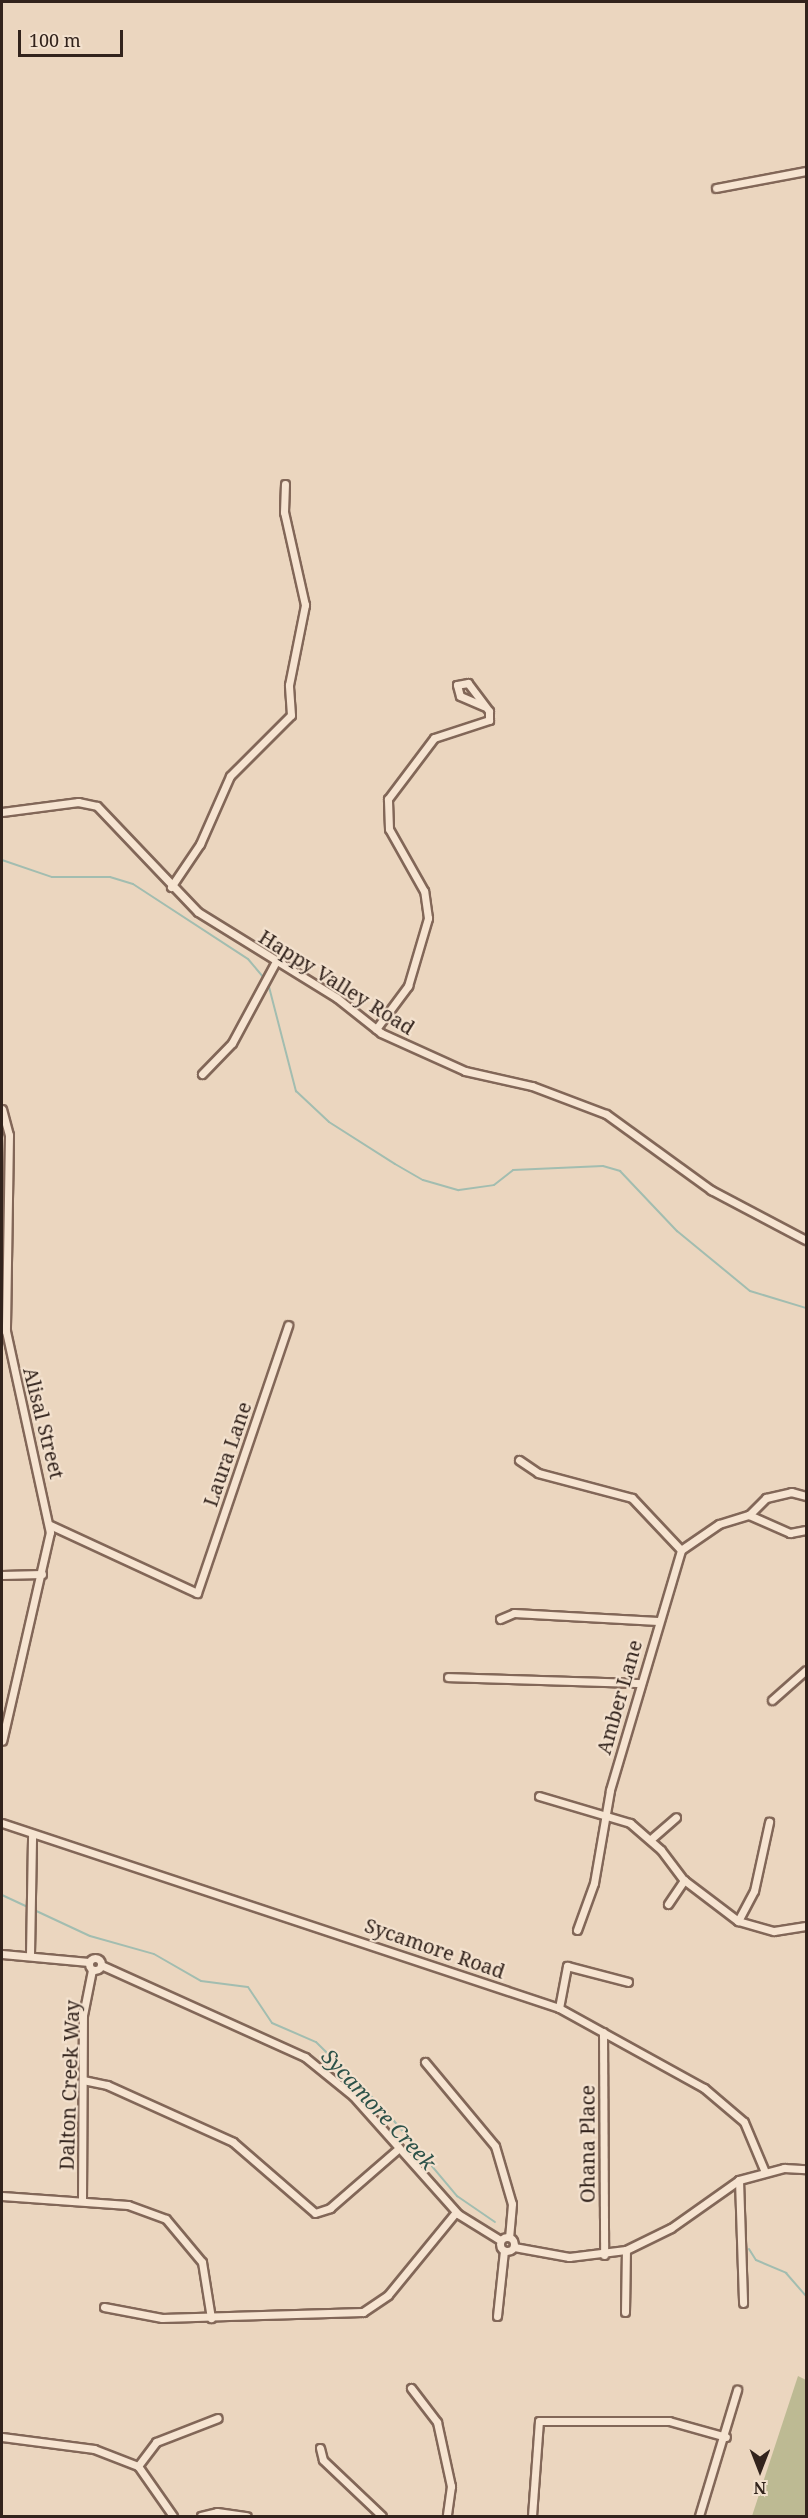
<!DOCTYPE html>
<style>
body{margin:0}
#map{position:relative;width:808px;height:2518px;overflow:hidden;background:#ebd6bf;font-family:"Noto Serif",serif}
div>[style]{position:absolute}
.cemetery>*{inset:0;background:#bdba93}
.stream>*{height:2px;margin:-1px;padding:0 1px;transform-origin:1px;border-radius:1px;background:#a2bdb0}
.roads{filter:drop-shadow(2px 0 #826758) drop-shadow(-2px 0 #826758) drop-shadow(0 2px #826758) drop-shadow(0 -2px #826758)}
.minor>*{height:7px;margin:-3.5px;padding:0 3.5px;transform-origin:3.5px;border-radius:3.5px;background:#f6e4d1}
.minor>.ring{margin:-3.5px;padding:0;box-sizing:content-box;background:none;border:7px solid #f6e4d1;border-radius:50%}
span{translate:-50% -50%;white-space:nowrap;text-align:center;line-height:1.15;-webkit-text-stroke:4.5px #f3e1ce;paint-order:stroke}
.street-label{font-size:20px;color:#32231c}
.water-label{font-size:21px;color:#2c5148;font-style:italic}
.frame{position:absolute;inset:0;border:3px solid #32231c;pointer-events:none}
.north{position:absolute;left:730px;top:2440px;width:60px;height:60px;-webkit-text-stroke:4px #f3e1ce;paint-order:stroke;rotate:180deg;font-size:16px;font-weight:700;line-height:24px;text-align:center;color:#32231c}
.north::after{content:'';display:block;margin:auto;width:21px;height:27px;background:#32231c;clip-path:polygon(50% 0,100% 100%,50% 72%,0 100%)}
.scale{position:absolute;left:18px;top:30px;width:105px;height:27px;box-sizing:border-box;border:3px solid #32231c;border-top:0;padding-left:8px;font-size:18px;line-height:21px;white-space:nowrap;color:#32231c;-webkit-text-stroke:4px #f3e1ce;paint-order:stroke}
</style>
<div id="map">
<div class="cemetery">
<div style="clip-path:polygon(798px 2376px,806px 2380px,806px 2516px,752px 2516px)"></div>
</div>
<div class="stream">
<div style="left:2px;top:860px;width:53px;rotate:18.8deg"></div>
<div style="left:52px;top:877px;width:58px"></div>
<div style="left:110px;top:877px;width:24px;rotate:17deg"></div>
<div style="left:133px;top:884px;width:137px;rotate:33.1deg"></div>
<div style="left:248px;top:959px;width:25px;rotate:50deg"></div>
<div style="left:268px;top:983px;width:112px;rotate:75.5deg"></div>
<div style="left:296px;top:1091px;width:45px;rotate:43.2deg"></div>
<div style="left:329px;top:1122px;width:78px;rotate:32.5deg"></div>
<div style="left:395px;top:1164px;width:32px;rotate:30deg"></div>
<div style="left:423px;top:1180px;width:37px;rotate:16deg"></div>
<div style="left:459px;top:1190px;width:35px;rotate:-8deg"></div>
<div style="left:494px;top:1185px;width:24px;rotate:-38deg"></div>
<div style="left:513px;top:1170px;width:90px;rotate:-2.5deg"></div>
<div style="left:603px;top:1166px;width:18px;rotate:16deg"></div>
<div style="left:620px;top:1171px;width:83px;rotate:46.5deg"></div>
<div style="left:677px;top:1231px;width:94px;rotate:39.4deg"></div>
<div style="left:750px;top:1291px;width:59px;rotate:16.9deg"></div>
<div style="left:2px;top:1895px;width:97px;rotate:25deg"></div>
<div style="left:90px;top:1936px;width:66px;rotate:15.7deg"></div>
<div style="left:154px;top:1954px;width:54px;rotate:29.9deg"></div>
<div style="left:201px;top:1981px;width:47px;rotate:7.3deg"></div>
<div style="left:248px;top:1987px;width:43px;rotate:56.3deg"></div>
<div style="left:272px;top:2023px;width:48px;rotate:23.4deg"></div>
<div style="left:316px;top:2042px;width:95px;rotate:44.6deg"></div>
<div style="left:384px;top:2109px;width:114px;rotate:50deg"></div>
<div style="left:457px;top:2196px;width:46px;rotate:34.4deg"></div>
<div style="left:749px;top:2249px;width:13px;rotate:58deg"></div>
<div style="left:756px;top:2260px;width:33px;rotate:23deg"></div>
<div style="left:786px;top:2273px;width:30px;rotate:49deg"></div>
</div>
<div class="roads">
<div class="minor">
<div style="left:716px;top:188px;width:92px;rotate:-10.7deg"></div>
<div style="left:2px;top:812px;width:77px;rotate:-7.5deg"></div>
<div style="left:78px;top:802px;width:19px;rotate:12deg"></div>
<div style="left:97px;top:806px;width:146px;rotate:46.4deg"></div>
<div style="left:198px;top:912px;width:163px;rotate:31.7deg"></div>
<div style="left:337px;top:998px;width:56px;rotate:38.5deg"></div>
<div style="left:381px;top:1033px;width:92px;rotate:24.3deg"></div>
<div style="left:465px;top:1071px;width:69px;rotate:12.6deg"></div>
<div style="left:532px;top:1086px;width:79px;rotate:20.7deg"></div>
<div style="left:606px;top:1114px;width:130px;rotate:35.9deg"></div>
<div style="left:711px;top:1190px;width:107px;rotate:27.8deg"></div>
<div style="left:171px;top:887px;width:52px;rotate:-56deg"></div>
<div style="left:200px;top:844px;width:74px;rotate:-66.2deg"></div>
<div style="left:230px;top:776px;width:86px;rotate:-45deg"></div>
<div style="left:291px;top:715px;width:30px;rotate:-94deg"></div>
<div style="left:289px;top:685px;width:82px;rotate:-78.7deg"></div>
<div style="left:305px;top:605px;width:95px;rotate:-102.7deg"></div>
<div style="left:284px;top:512px;width:28px;rotate:-88deg"></div>
<div style="left:376px;top:1029px;width:54px;rotate:-53.3deg"></div>
<div style="left:408px;top:986px;width:71px;rotate:-73.6deg"></div>
<div style="left:428px;top:918px;width:27px;rotate:-98deg"></div>
<div style="left:424px;top:891px;width:71px;rotate:-119.4deg"></div>
<div style="left:389px;top:829px;width:30px;rotate:-92deg"></div>
<div style="left:388px;top:799px;width:76px;rotate:-53deg"></div>
<div style="left:434px;top:738px;width:58px;rotate:-18.1deg"></div>
<div style="left:489px;top:720px;width:9px;rotate:-90deg"></div>
<div style="left:489px;top:711px;width:35px;rotate:-127deg"></div>
<div style="left:468px;top:683px;width:11px;rotate:170deg"></div>
<div style="left:457px;top:685px;width:11px;rotate:75deg"></div>
<div style="left:460px;top:696px;width:26px;rotate:23deg"></div>
<div style="left:202px;top:1074px;width:43px;rotate:-45.9deg"></div>
<div style="left:232px;top:1043px;width:91px;rotate:-61.7deg"></div>
<div style="left:2px;top:1109px;width:27px;rotate:75deg"></div>
<div style="left:9px;top:1135px;width:196px;rotate:90.9deg"></div>
<div style="left:6px;top:1331px;width:206px;rotate:77.7deg"></div>
<div style="left:50px;top:1532px;width:214px;rotate:102.9deg"></div>
<div style="left:519px;top:1460px;width:23px;rotate:34deg"></div>
<div style="left:538px;top:1473px;width:97px;rotate:14.9deg"></div>
<div style="left:632px;top:1498px;width:71px;rotate:46.7deg"></div>
<div style="left:749px;top:1515px;width:45px;rotate:23.7deg"></div>
<div style="left:790px;top:1533px;width:16px;rotate:-11deg"></div>
<div style="left:50px;top:1525px;width:162px;rotate:24.8deg"></div>
<div style="left:197px;top:1593px;width:283px;rotate:-71.2deg"></div>
<div style="left:2px;top:1575px;width:40px;rotate:-1.4deg"></div>
<div style="left:500px;top:1619px;width:15px;rotate:-23deg"></div>
<div style="left:514px;top:1613px;width:144px;rotate:3.2deg"></div>
<div style="left:448px;top:1677px;width:193px;rotate:1.8deg"></div>
<div style="left:772px;top:1700px;width:45px;rotate:-41.4deg"></div>
<div style="left:539px;top:1796px;width:95px;rotate:16.5deg"></div>
<div style="left:630px;top:1823px;width:41px;rotate:41.1deg"></div>
<div style="left:661px;top:1850px;width:38px;rotate:53deg"></div>
<div style="left:684px;top:1880px;width:68px;rotate:37.2deg"></div>
<div style="left:738px;top:1921px;width:37px;rotate:16deg"></div>
<div style="left:774px;top:1931px;width:32px;rotate:-9deg"></div>
<div style="left:2px;top:1823px;width:587px;rotate:18.37deg"></div>
<div style="left:559px;top:2008px;width:166px;rotate:28.9deg"></div>
<div style="left:704px;top:2088px;width:52px;rotate:40.4deg"></div>
<div style="left:744px;top:2122px;width:54px;rotate:67.2deg"></div>
<div style="left:651px;top:1839px;width:33px;rotate:-41deg"></div>
<div style="left:668px;top:1904px;width:29px;rotate:-56deg"></div>
<div style="left:738px;top:1921px;width:34px;rotate:-62deg"></div>
<div style="left:754px;top:1891px;width:71px;rotate:-77.7deg"></div>
<div style="left:577px;top:1930px;width:50px;rotate:-70.1deg"></div>
<div style="left:594px;top:1883px;width:94px;rotate:-80.2deg"></div>
<div style="left:610px;top:1790px;width:250px;rotate:-73.5deg"></div>
<div style="left:681px;top:1550px;width:46px;rotate:-34.4deg"></div>
<div style="left:719px;top:1524px;width:31px;rotate:-17deg"></div>
<div style="left:749px;top:1515px;width:24px;rotate:-45deg"></div>
<div style="left:766px;top:1498px;width:26px;rotate:-13deg"></div>
<div style="left:791px;top:1492px;width:16px;rotate:15deg"></div>
<div style="left:2px;top:1954px;width:87px;rotate:5.3deg"></div>
<div style="left:30px;top:1954px;width:120px;rotate:-89deg"></div>
<div class="ring" style="left:89px;top:1958px;width:5px;height:5px"></div>
<div style="left:101px;top:1965px;width:224px;rotate:24.3deg"></div>
<div style="left:305px;top:2057px;width:62px;rotate:39.1deg"></div>
<div style="left:353px;top:2096px;width:158px;rotate:48.3deg"></div>
<div style="left:458px;top:2214px;width:49px;rotate:31.8deg"></div>
<div style="left:559px;top:2008px;width:43px;rotate:-79.2deg"></div>
<div style="left:567px;top:1966px;width:63px;rotate:14.7deg"></div>
<div style="left:603px;top:2032px;width:223px;rotate:89.7deg"></div>
<div style="left:425px;top:2062px;width:109px;rotate:50.2deg"></div>
<div style="left:495px;top:2146px;width:60px;rotate:73.7deg"></div>
<div style="left:512px;top:2204px;width:32px;rotate:95deg"></div>
<div style="left:83px;top:2080px;width:25px;rotate:12deg"></div>
<div style="left:107px;top:2085px;width:138px;rotate:24.3deg"></div>
<div style="left:233px;top:2142px;width:108px;rotate:40.9deg"></div>
<div style="left:315px;top:2213px;width:16px;rotate:-18deg"></div>
<div style="left:330px;top:2208px;width:91px;rotate:-41deg"></div>
<div style="left:739px;top:2180px;width:123px;rotate:88.1deg"></div>
<div style="left:2px;top:2196px;width:126px;rotate:4.1deg"></div>
<div style="left:128px;top:2205px;width:40px;rotate:20.2deg"></div>
<div style="left:166px;top:2219px;width:56px;rotate:50.1deg"></div>
<div style="left:202px;top:2262px;width:57px;rotate:80.9deg"></div>
<div style="left:82px;top:2201px;width:186px;rotate:-89.7deg"></div>
<div style="left:83px;top:2015px;width:46px;rotate:-78.7deg"></div>
<div class="ring" style="left:500px;top:2237px;width:7px;height:7px"></div>
<div style="left:514px;top:2247px;width:56px;rotate:10.3deg"></div>
<div style="left:569px;top:2257px;width:57px;rotate:-7deg"></div>
<div style="left:626px;top:2250px;width:50px;rotate:-26.1deg"></div>
<div style="left:671px;top:2228px;width:83px;rotate:-35.2deg"></div>
<div style="left:739px;top:2180px;width:47px;rotate:-14.9deg"></div>
<div style="left:784px;top:2168px;width:22px;rotate:3deg"></div>
<div style="left:104px;top:2307px;width:59px;rotate:10.7deg"></div>
<div style="left:162px;top:2318px;width:201px;rotate:-1.7deg"></div>
<div style="left:363px;top:2312px;width:30px;rotate:-34deg"></div>
<div style="left:388px;top:2295px;width:107px;rotate:-50.7deg"></div>
<div style="left:625px;top:2312px;width:62px;rotate:-89.1deg"></div>
<div style="left:497px;top:2316px;width:66px;rotate:-83.9deg"></div>
<div style="left:411px;top:2388px;width:43px;rotate:52.6deg"></div>
<div style="left:437px;top:2422px;width:66px;rotate:77.7deg"></div>
<div style="left:451px;top:2486px;width:30px;rotate:98deg"></div>
<div style="left:2px;top:2437px;width:93px;rotate:7.4deg"></div>
<div style="left:94px;top:2449px;width:47px;rotate:21.1deg"></div>
<div style="left:138px;top:2466px;width:61px;rotate:55deg"></div>
<div style="left:320px;top:2448px;width:12px;rotate:76deg"></div>
<div style="left:323px;top:2460px;width:81px;rotate:43.5deg"></div>
<div style="left:138px;top:2466px;width:30px;rotate:-53deg"></div>
<div style="left:156px;top:2442px;width:66px;rotate:-21.2deg"></div>
<div style="left:201px;top:2516px;width:16px;rotate:-14deg"></div>
<div style="left:217px;top:2512px;width:30px;rotate:8deg"></div>
<div style="left:532px;top:2516px;width:95px;rotate:-85.8deg"></div>
<div style="left:539px;top:2421px;width:130px"></div>
<div style="left:669px;top:2421px;width:59px;rotate:15.7deg"></div>
<div style="left:699px;top:2516px;width:132px;rotate:-73.2deg"></div>
</div>
</div>
<div class="street-label">
<span style="left:337px;top:982px;rotate:32deg">Happy Valley Road</span>
<span style="left:44px;top:1423px;rotate:76deg">Alisal Street</span>
<span style="left:227px;top:1454px;rotate:-71deg">Laura Lane</span>
<span style="left:619px;top:1697px;rotate:-74deg">Amber Lane</span>
<span style="left:435px;top:1948px;rotate:19deg">Sycamore Road</span>
<span style="left:69px;top:2085px;rotate:-88deg">Dalton Creek Way</span>
<span style="left:587px;top:2144px;rotate:-90deg">Ohana Place</span>
</div>
<div class="water-label">
<span style="left:379px;top:2109px;rotate:47deg">Sycamore Creek</span>
</div>
<div class="frame"></div>
<div class="north">N</div>
<div class="scale">100 m</div>
</div>
